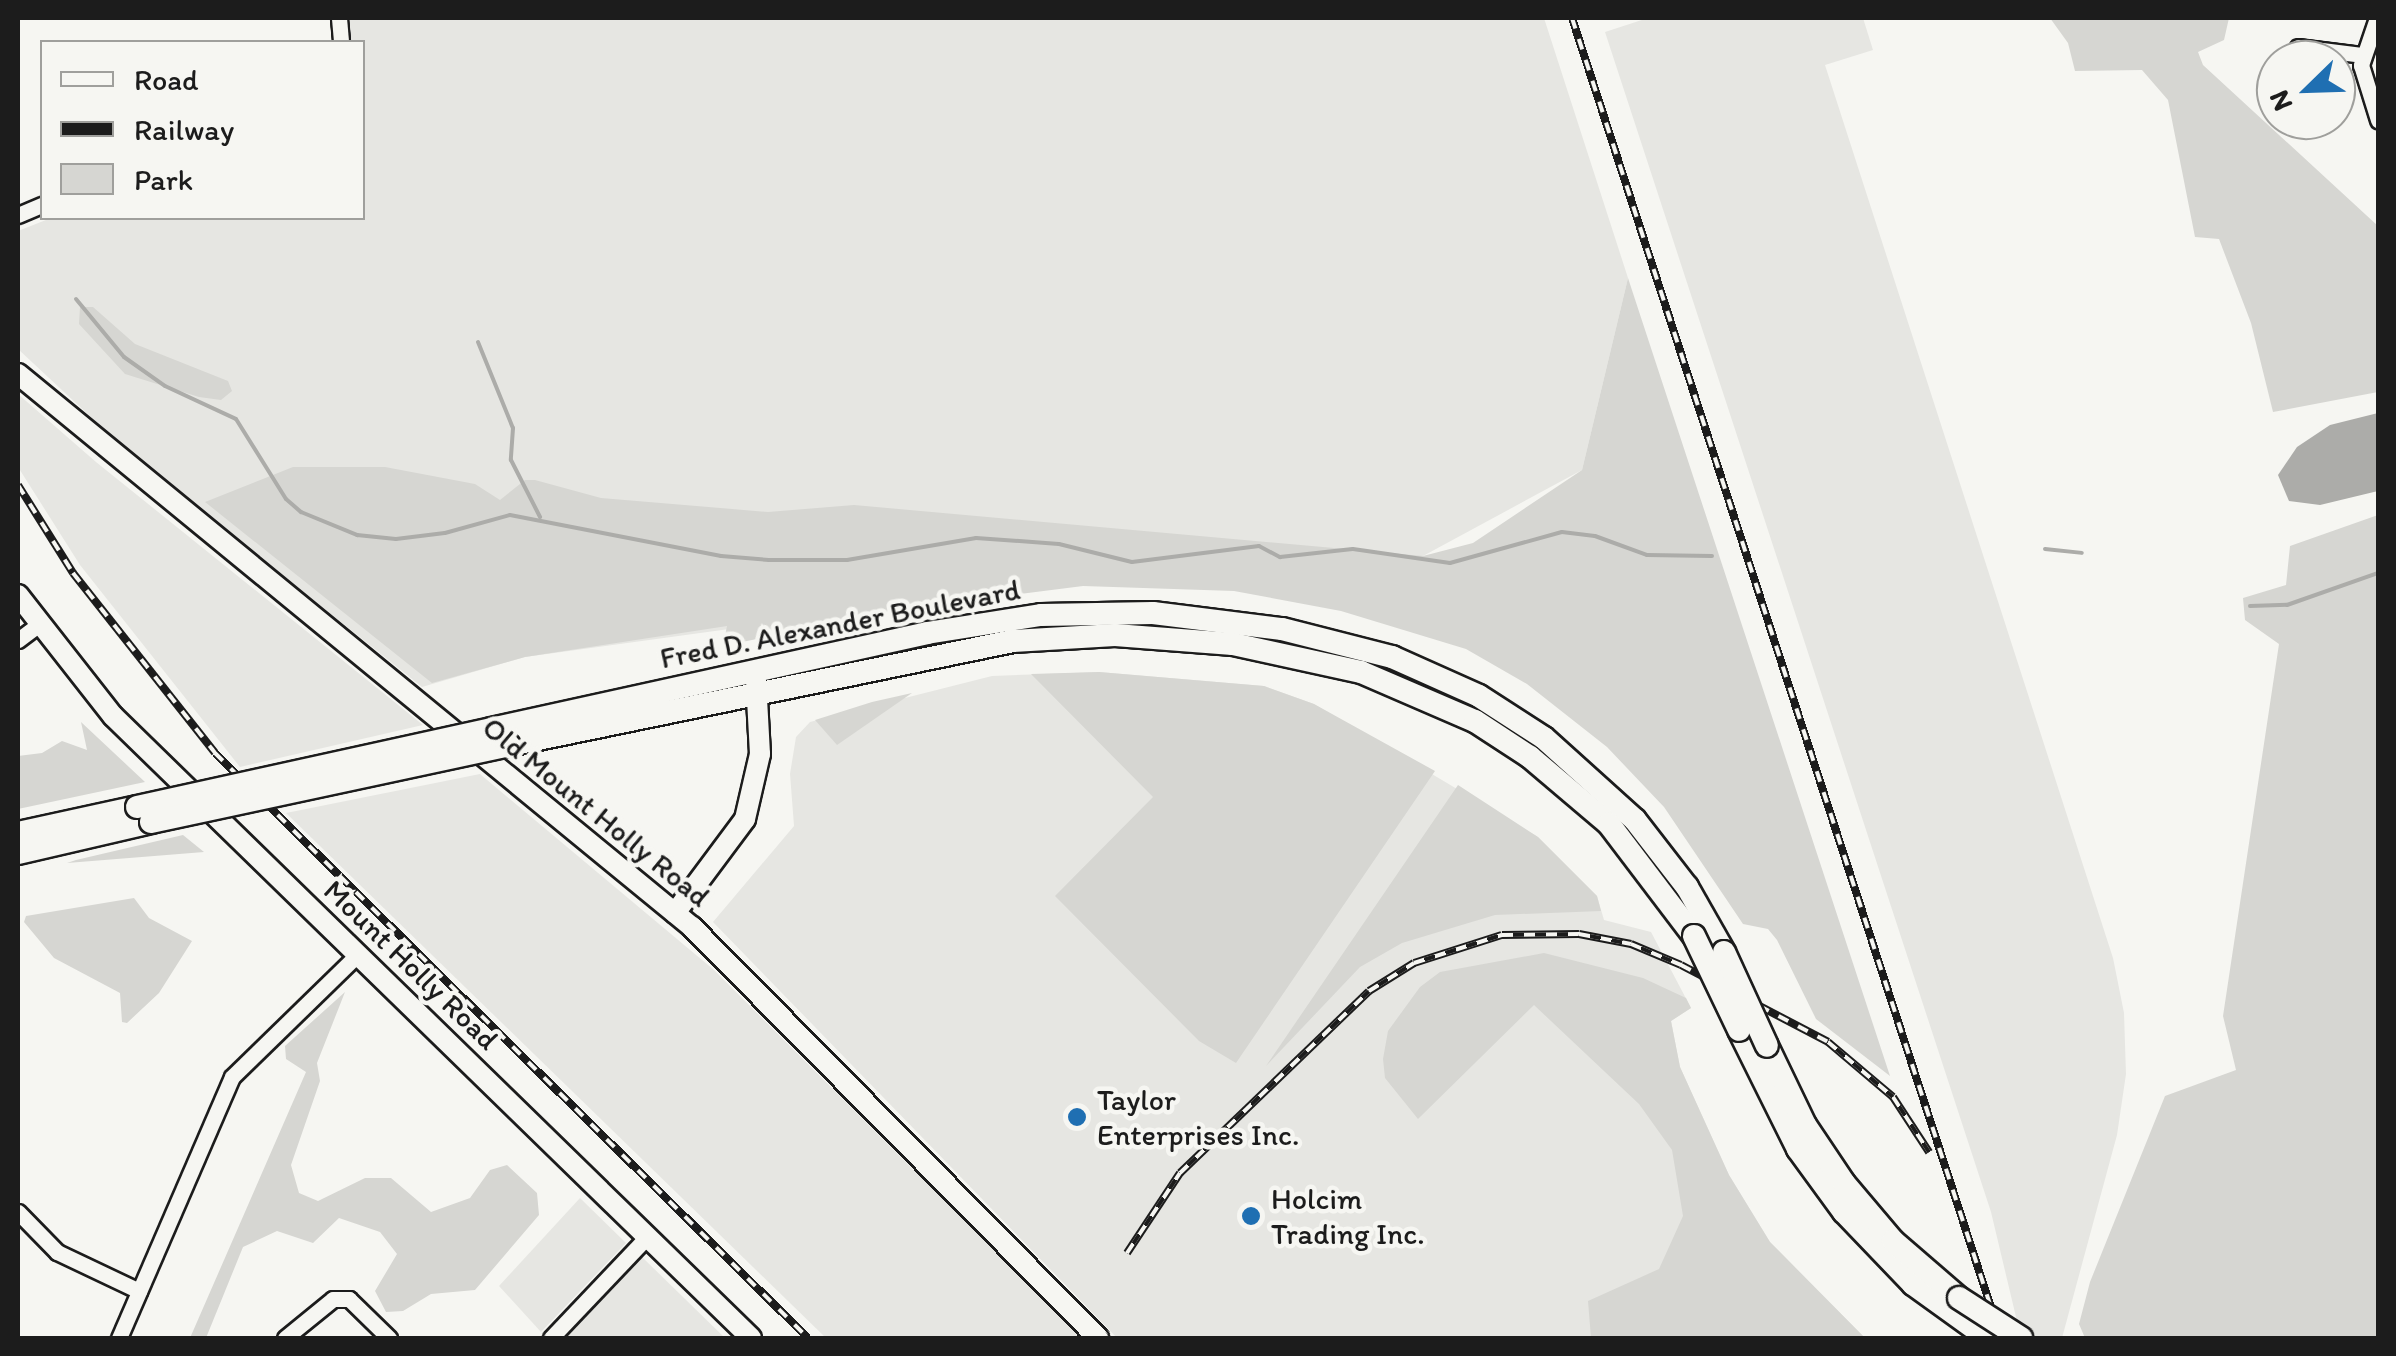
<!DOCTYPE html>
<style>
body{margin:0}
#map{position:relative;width:2396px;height:1356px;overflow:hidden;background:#f6f6f2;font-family:Itim,sans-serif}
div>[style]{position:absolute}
.built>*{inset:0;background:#e6e6e2}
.green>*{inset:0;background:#d6d6d2}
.water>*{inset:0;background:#acaca9}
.stream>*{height:4px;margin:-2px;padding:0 2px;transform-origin:2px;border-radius:2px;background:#acaca9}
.roads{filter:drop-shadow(2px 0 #1c1c1c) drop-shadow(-2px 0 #1c1c1c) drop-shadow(0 2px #1c1c1c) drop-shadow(0 -2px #1c1c1c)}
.minor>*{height:15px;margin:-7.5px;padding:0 7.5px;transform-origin:7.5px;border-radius:7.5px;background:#f6f6f2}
.tertiary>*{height:20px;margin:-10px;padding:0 10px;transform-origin:10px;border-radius:10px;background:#f6f6f2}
.secondary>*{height:22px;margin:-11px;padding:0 11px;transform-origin:11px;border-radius:11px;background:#f6f6f2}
.rail>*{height:8px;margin-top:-4px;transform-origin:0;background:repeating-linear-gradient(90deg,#f6f6f2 0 11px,#1c1c1c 0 22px);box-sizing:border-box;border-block:2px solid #1c1c1c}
.bridges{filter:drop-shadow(2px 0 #1c1c1c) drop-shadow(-2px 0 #1c1c1c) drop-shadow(0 2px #1c1c1c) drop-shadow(0 -2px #1c1c1c)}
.secondary-bridge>*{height:22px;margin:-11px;padding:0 11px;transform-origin:11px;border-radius:11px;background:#f6f6f2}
.dots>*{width:28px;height:28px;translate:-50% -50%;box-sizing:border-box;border:5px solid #f6f6f2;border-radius:50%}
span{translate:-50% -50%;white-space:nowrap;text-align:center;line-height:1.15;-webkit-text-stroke:9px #f6f6f2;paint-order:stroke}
.street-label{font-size:30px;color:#1c1c1c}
.poi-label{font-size:30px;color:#1c1c1c}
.left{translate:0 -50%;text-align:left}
.frame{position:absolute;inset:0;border:20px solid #1c1c1c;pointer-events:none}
.legend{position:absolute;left:40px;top:40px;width:325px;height:180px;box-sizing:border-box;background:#f6f6f2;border:2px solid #9f9f9c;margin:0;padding:12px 18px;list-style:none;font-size:30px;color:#1c1c1c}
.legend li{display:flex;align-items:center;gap:20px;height:50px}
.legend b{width:50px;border:2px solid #9f9f9c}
.north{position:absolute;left:2256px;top:40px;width:100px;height:100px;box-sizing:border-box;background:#f6f6f2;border:2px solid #9f9f9c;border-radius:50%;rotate:247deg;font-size:28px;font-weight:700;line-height:40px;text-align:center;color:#1c1c1c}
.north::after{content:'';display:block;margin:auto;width:35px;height:45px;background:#1f6fb2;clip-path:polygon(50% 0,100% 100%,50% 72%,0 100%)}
</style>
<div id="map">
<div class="built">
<div style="clip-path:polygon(349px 18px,1544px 18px,1628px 278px,1582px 470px,1423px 556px,1393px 580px,1203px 564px,525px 657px,422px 687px,123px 447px,18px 349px,18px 231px,51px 218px,362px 218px,362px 42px,351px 42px)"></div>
<div style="clip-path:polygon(1648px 18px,1863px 18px,1873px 50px,1825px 65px,2113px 958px,2124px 1013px,2126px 1074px,2117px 1135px,2062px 1338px,2021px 1338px,1991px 1212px,1605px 32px)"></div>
<div style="clip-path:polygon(18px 394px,96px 462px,423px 725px,240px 767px,80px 565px,18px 467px)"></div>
<div style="clip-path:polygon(1099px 672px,1264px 686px,1314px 704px,1538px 837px,1597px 896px,1604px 920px,1651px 932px,1691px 1008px,1671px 1021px,1680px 1067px,1729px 1175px,1770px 1242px,1865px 1338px,1117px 1338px,713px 922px,794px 826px,790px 774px,796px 737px,810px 722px,992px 676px)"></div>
<div style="clip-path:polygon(480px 774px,714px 970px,1082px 1338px,826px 1338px,286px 813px)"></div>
<div style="clip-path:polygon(580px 1198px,626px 1243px,541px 1332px,499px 1286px)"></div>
<div style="clip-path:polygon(642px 1257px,725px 1338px,564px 1338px)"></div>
</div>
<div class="green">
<div style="clip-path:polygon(2050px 18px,2229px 18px,2224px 40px,2198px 52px,2203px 65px,2378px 226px,2378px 392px,2273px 412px,2251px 323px,2219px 239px,2195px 237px,2168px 100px,2142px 70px,2075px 71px,2068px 43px)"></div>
<div style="clip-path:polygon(1628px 278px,1890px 1076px,1816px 1019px,1777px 940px,1768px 929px,1743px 924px,1664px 807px,1607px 747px,1527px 684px,1466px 649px,1341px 611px,1234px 591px,1083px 586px,896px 610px,723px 646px,727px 626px,525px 657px,432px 683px,205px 502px,293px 467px,385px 467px,475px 484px,500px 500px,525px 480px,535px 480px,601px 498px,768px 512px,854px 505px,1423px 556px,1473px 543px,1582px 470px)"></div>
<div style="clip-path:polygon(80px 307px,93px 307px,135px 344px,228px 381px,232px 391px,221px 400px,199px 397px,125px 374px,79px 324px)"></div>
<div style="clip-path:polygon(2378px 515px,2378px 1338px,2085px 1338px,2079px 1324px,2090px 1282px,2165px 1096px,2236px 1070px,2223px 1016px,2279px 644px,2245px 620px,2243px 598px,2286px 585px,2290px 546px)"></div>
<div style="clip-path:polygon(1099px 672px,1264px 686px,1314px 704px,1435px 771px,1236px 1063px,1199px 1041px,1055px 896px,1153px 797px,1031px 674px)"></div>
<div style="clip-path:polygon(912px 693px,837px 745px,815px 720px,872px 702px)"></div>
<div style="clip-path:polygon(81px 722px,145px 782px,18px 809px,18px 756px,42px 753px,62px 741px,87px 750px)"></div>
<div style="clip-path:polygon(1458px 785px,1538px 837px,1597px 896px,1601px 911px,1495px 915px,1402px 943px,1360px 967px,1266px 1066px)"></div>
<div style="clip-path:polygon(183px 835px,204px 852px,67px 863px,76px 860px)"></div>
<div style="clip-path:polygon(134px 898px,149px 918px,192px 941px,159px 993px,127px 1023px,122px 1022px,120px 993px,54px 958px,24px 922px,26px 916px)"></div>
<div style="clip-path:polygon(1544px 953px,1643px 978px,1686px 998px,1691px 1008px,1671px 1021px,1680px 1067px,1729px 1175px,1770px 1242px,1865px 1338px,1591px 1338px,1588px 1301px,1659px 1269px,1683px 1216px,1672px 1150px,1639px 1104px,1534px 1005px,1418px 1119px,1385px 1078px,1383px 1059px,1388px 1031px,1420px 987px,1440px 972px)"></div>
<div style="clip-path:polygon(345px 992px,317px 1063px,320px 1081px,291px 1165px,299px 1193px,318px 1201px,365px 1178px,391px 1178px,431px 1212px,470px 1198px,490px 1170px,507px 1165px,537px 1193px,539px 1215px,475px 1290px,431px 1294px,403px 1311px,386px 1312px,375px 1291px,397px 1254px,380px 1232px,339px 1218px,313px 1243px,277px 1231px,243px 1247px,206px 1338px,190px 1338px,306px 1072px,286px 1059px,285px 1046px)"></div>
</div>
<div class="water">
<div style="clip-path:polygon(2378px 413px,2378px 491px,2320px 505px,2289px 501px,2278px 475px,2297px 447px,2330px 425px)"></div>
</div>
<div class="stream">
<div style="left:76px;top:299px;width:75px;rotate:50.4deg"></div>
<div style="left:124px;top:357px;width:50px;rotate:35.3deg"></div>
<div style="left:165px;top:386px;width:78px;rotate:24.9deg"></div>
<div style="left:236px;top:419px;width:94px;rotate:58deg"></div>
<div style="left:286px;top:499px;width:20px;rotate:41deg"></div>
<div style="left:301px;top:512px;width:61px;rotate:22.3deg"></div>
<div style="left:357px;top:535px;width:39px;rotate:6deg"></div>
<div style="left:396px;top:539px;width:49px;rotate:-7deg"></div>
<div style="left:445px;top:533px;width:67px;rotate:-15.5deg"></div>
<div style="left:510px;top:515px;width:215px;rotate:11deg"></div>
<div style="left:721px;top:556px;width:48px;rotate:4.8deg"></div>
<div style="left:769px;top:560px;width:78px"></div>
<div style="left:847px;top:560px;width:131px;rotate:-9.7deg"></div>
<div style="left:976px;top:538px;width:83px;rotate:4.1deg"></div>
<div style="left:1059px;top:544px;width:75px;rotate:13.9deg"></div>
<div style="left:1132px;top:562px;width:128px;rotate:-7.2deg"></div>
<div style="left:1259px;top:546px;width:24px;rotate:28deg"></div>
<div style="left:1280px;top:557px;width:73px;rotate:-6.3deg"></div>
<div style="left:1353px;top:549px;width:98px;rotate:8.2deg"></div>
<div style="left:1450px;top:563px;width:116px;rotate:-15.5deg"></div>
<div style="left:1562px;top:532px;width:33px;rotate:7deg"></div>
<div style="left:1595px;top:536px;width:55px;rotate:20.1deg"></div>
<div style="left:1647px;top:555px;width:65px;rotate:0.9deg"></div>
<div style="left:478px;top:342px;width:93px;rotate:67.9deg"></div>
<div style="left:513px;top:428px;width:32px;rotate:94deg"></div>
<div style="left:511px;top:460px;width:64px;rotate:63deg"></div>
<div style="left:2045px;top:549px;width:37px;rotate:6deg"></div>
<div style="left:2250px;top:606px;width:37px;rotate:-2deg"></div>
<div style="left:2287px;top:605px;width:96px;rotate:-19.4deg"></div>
</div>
<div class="roads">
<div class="minor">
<div style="left:339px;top:18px;width:24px;rotate:85deg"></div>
<div style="left:2377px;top:18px;width:50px;rotate:108.8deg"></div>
<div style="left:2361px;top:65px;width:58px;rotate:72.8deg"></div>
<div style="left:2298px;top:47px;width:64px;rotate:7.1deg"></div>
<div style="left:18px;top:215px;width:26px;rotate:-23deg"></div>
<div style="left:18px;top:640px;width:25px;rotate:-37deg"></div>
<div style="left:18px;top:1212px;width:56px;rotate:45.7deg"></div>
<div style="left:57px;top:1252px;width:91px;rotate:25.4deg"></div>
<div style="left:119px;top:1338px;width:284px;rotate:-66.6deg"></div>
<div style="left:232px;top:1077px;width:175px;rotate:-44.3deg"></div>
<div style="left:285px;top:1338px;width:62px;rotate:-39.1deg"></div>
<div style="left:333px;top:1299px;width:16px"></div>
<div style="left:349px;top:1299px;width:56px;rotate:44.3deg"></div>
<div style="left:551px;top:1338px;width:139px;rotate:-46.5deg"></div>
</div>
<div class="tertiary">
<div style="left:18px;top:374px;width:872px;rotate:39.37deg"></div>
<div style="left:692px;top:927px;width:578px;rotate:45.35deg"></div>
<div style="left:18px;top:595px;width:154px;rotate:51.9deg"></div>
<div style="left:113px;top:716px;width:891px;rotate:44.27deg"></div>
<div style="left:675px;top:913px;width:117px;rotate:-53.3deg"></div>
<div style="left:745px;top:819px;width:67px;rotate:-77deg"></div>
<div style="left:760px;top:754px;width:73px;rotate:-93.1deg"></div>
</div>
<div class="secondary">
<div style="left:491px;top:729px;width:446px;rotate:-12.4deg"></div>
<div style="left:927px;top:633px;width:115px;rotate:-9deg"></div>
<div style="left:1041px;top:615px;width:112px;rotate:-1deg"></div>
<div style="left:1153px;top:613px;width:130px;rotate:7.1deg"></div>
<div style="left:1282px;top:629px;width:114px;rotate:14.3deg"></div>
<div style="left:1392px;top:657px;width:95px;rotate:24.1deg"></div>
<div style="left:1479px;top:696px;width:77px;rotate:32.9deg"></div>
<div style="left:1544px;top:738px;width:122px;rotate:42deg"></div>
<div style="left:1635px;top:820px;width:85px;rotate:52.2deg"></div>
<div style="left:1687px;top:887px;width:75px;rotate:60.4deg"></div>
<div style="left:509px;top:745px;width:515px;rotate:-11.66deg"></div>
<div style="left:1013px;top:641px;width:102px;rotate:-3.4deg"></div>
<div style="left:1115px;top:635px;width:118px;rotate:4.4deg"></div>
<div style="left:1233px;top:644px;width:131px;rotate:12.3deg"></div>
<div style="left:1361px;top:672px;width:124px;rotate:23.3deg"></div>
<div style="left:1475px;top:721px;width:66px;rotate:33.2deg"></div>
<div style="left:1530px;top:757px;width:104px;rotate:40.3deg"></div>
<div style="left:1609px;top:824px;width:141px;rotate:52.8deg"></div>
<div style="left:18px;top:833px;width:122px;rotate:-12.3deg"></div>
<div style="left:18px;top:853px;width:137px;rotate:-13.1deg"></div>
<div style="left:1739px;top:1030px;width:133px;rotate:63.6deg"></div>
<div style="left:1798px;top:1149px;width:78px;rotate:53.9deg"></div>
<div style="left:1844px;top:1212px;width:100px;rotate:46.2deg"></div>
<div style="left:1913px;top:1284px;width:92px;rotate:35.8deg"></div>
<div style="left:1767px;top:1046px;width:88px;rotate:64.3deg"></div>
<div style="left:1805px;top:1125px;width:70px;rotate:56.1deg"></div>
<div style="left:1844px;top:1183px;width:76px;rotate:49.8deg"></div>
<div style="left:1893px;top:1241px;width:87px;rotate:40.8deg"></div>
</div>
</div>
<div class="rail">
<div style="left:1572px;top:18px;width:1388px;rotate:72deg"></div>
<div style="left:18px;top:485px;width:104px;rotate:58deg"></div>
<div style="left:73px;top:573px;width:229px;rotate:51.7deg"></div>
<div style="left:215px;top:753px;width:833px;rotate:44.61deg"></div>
<div style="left:1127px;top:1253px;width:96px;rotate:-56.5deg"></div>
<div style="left:1180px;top:1173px;width:262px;rotate:-43.9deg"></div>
<div style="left:1369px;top:991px;width:53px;rotate:-31.9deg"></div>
<div style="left:1414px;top:963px;width:92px;rotate:-17.7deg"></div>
<div style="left:1502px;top:935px;width:77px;rotate:-0.7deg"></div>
<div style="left:1579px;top:934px;width:53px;rotate:10.9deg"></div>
<div style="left:1631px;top:944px;width:54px;rotate:22.8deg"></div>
<div style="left:1681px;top:965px;width:166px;rotate:27.6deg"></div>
<div style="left:1828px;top:1042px;width:85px;rotate:40.2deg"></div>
<div style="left:1893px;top:1097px;width:66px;rotate:56.8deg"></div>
</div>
<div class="bridges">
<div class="secondary-bridge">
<div style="left:137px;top:807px;width:362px;rotate:-12.4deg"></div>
<div style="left:151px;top:822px;width:366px;rotate:-12.1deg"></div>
<div style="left:1694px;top:936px;width:104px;rotate:64.4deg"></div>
<div style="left:1724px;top:952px;width:103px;rotate:65.4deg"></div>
<div style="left:1959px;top:1298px;width:74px;rotate:32.8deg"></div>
</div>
</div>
<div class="dots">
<div style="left:1077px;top:1117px;background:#1f6fb2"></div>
<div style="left:1251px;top:1216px;background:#1f6fb2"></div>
</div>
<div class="street-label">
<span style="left:840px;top:624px;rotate:-11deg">Fred D. Alexander Boulevard</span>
<span style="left:596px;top:812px;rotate:39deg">Old Mount Holly Road</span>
<span style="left:411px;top:965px;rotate:44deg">Mount Holly Road</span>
</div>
<div class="poi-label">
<span class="left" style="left:1097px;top:1117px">Taylor<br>Enterprises Inc.</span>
<span class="left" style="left:1271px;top:1216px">Holcim<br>Trading Inc.</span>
</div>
<div class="frame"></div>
<ul class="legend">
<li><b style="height:12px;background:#f6f6f2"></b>Road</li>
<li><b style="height:12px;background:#1c1c1c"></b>Railway</li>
<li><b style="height:28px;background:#d6d6d2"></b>Park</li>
</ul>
<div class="north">N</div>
</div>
